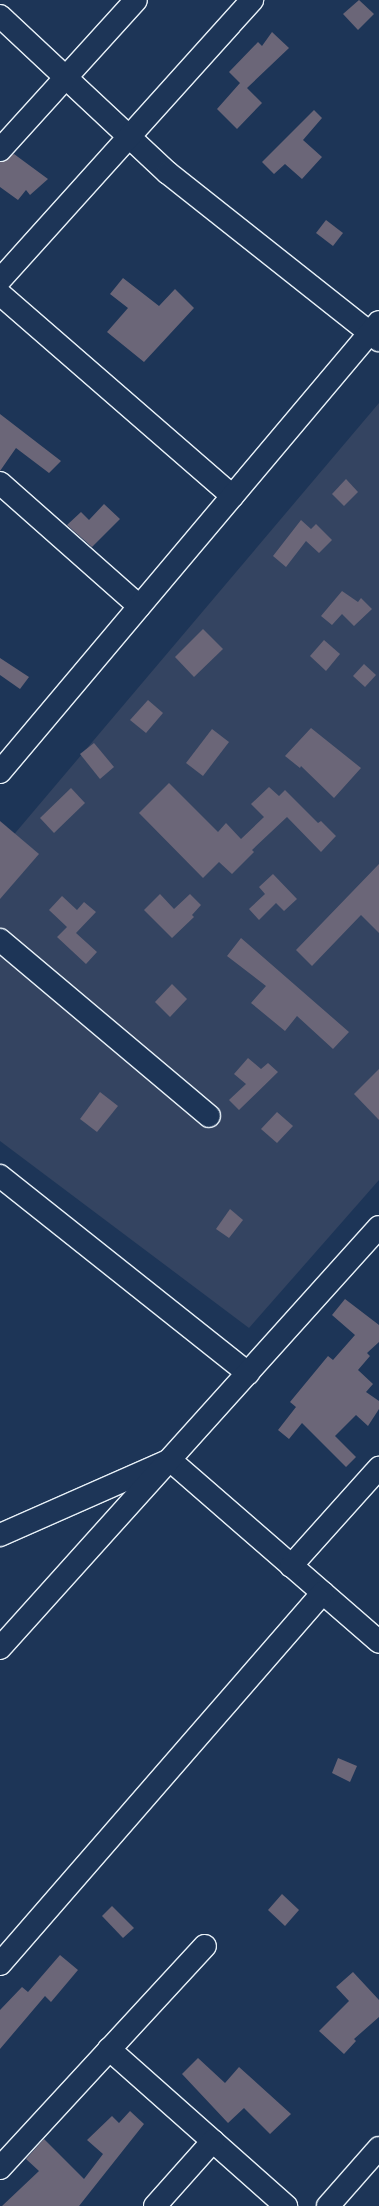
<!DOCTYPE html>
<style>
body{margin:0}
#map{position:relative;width:379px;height:2206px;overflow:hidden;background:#1d3557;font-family:"Balsamiq Sans",sans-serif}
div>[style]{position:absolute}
.built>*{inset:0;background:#344461}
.building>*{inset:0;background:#6b6678}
.roads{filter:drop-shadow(1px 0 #e8f1f8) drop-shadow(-1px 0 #e8f1f8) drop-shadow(0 1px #e8f1f8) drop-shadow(0 -1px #e8f1f8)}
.minor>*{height:22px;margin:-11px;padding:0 11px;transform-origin:11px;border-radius:11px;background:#1d3557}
span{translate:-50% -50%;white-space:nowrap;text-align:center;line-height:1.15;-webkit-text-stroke:3.5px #1d3557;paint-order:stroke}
</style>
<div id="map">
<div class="built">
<div style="clip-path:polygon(379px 403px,379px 1180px,249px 1328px,0 1141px,0 851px)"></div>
</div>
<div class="building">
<div style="clip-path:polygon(359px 0,374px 14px,358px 30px,343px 14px)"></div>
<div style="clip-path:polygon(272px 32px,289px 48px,247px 88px,262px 103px,237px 129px,217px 109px,240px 83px,229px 72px,258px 42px,262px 46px)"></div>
<div style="clip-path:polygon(314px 110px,322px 118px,303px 140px,322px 157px,302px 179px,285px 164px,274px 174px,262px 162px)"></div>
<div style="clip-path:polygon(14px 154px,48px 179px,30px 195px,26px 190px,18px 200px,0 187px,0 162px)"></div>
<div style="clip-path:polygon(326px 220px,343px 233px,333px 246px,316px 233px)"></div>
<div style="clip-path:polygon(123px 278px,159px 306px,175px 289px,194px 308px,144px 362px,107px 332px,128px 308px,110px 294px)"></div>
<div style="clip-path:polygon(0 414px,61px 461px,49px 473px,16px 448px,0 471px)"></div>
<div style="clip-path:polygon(346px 479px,358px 492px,344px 506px,332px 494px)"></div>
<div style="clip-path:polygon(104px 504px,120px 519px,92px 547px,67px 525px,81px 512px,89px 520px)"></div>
<div style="clip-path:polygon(301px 520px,311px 529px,316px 524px,332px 540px,319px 553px,306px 541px,286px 567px,273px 556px)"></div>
<div style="clip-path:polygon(342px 591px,358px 602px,361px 598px,372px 609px,354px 626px,342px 614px,332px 625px,321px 616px)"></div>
<div style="clip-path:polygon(203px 629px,223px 649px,194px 677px,175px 657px)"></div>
<div style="clip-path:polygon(324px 640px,340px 654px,326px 671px,310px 656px)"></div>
<div style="clip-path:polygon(0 658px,29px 677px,20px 689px,0 675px)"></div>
<div style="clip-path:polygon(364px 664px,376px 675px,365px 687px,353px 676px)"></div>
<div style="clip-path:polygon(148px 700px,163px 713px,146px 733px,130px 720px)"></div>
<div style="clip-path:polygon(311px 728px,361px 768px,334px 798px,301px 766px,300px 768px,285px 756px)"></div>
<div style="clip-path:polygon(212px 729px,229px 742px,203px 776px,186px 763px)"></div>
<div style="clip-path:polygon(94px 743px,114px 767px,100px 779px,80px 754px)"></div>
<div style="clip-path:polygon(169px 783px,218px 832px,226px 823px,241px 839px,264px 817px,251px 804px,269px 787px,279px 796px,285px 790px,318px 823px,321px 821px,336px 836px,321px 852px,287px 817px,252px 850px,254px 852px,232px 874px,219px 862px,203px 878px,139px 813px)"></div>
<div style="clip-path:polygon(71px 788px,85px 803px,54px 833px,40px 818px)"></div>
<div style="clip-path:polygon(0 821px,39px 854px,0 899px)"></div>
<div style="clip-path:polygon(379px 864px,379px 933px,361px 915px,312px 966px,296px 950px)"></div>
<div style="clip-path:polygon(273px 874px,297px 899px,284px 911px,276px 903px,259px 920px,249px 909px,265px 894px,259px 887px)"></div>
<div style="clip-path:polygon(160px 894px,174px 909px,190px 894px,201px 905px,192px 915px,194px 917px,172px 938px,144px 910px)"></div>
<div style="clip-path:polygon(62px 896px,77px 910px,84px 902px,96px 912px,76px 933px,97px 952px,86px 964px,57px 937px,67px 927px,49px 910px)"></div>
<div style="clip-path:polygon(241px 938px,349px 1032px,333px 1049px,297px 1016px,285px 1031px,251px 1003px,266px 986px,227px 956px)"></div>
<div style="clip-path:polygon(172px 984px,187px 999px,170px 1017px,155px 1002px)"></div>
<div style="clip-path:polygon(248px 1058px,261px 1069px,268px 1063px,278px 1072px,239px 1110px,229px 1100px,246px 1084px,234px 1074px)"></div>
<div style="clip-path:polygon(379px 1069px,379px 1120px,354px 1094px)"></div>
<div style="clip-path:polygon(100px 1092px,118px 1106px,97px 1132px,80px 1119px)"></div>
<div style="clip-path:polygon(277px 1112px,293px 1126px,277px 1143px,261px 1129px)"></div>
<div style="clip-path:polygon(230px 1209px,243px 1220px,229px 1238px,216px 1229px)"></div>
<div style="clip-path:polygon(345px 1299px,379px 1325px,379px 1342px,367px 1353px,370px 1356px,358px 1370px,373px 1384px,366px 1392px,379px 1401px,379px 1409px,368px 1426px,356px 1415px,335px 1436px,356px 1457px,346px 1467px,302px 1423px,289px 1439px,278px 1430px,296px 1407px,290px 1402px,328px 1356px,333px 1360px,355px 1335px,332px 1315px)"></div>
<div style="clip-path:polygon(338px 1758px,357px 1766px,350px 1782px,332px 1773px)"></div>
<div style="clip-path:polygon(282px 1894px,299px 1910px,285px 1926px,268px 1910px)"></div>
<div style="clip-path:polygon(112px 1906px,134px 1928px,123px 1938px,102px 1916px)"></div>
<div style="clip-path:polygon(60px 1955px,78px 1970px,51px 2002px,45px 1996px,0 2049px,0 2010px,22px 1987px,28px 1992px)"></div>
<div style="clip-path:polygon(353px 1972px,379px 2000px,379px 2017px,354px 2039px,356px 2041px,344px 2054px,319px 2031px,349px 2001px,336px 1987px)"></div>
<div style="clip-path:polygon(198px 2058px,225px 2083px,239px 2067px,291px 2114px,270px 2134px,244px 2108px,228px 2123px,182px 2074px)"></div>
<div style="clip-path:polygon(130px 2111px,144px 2124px,79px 2206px,2px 2206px,39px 2171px,26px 2159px,44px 2139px,84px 2179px,103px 2154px,87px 2140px,112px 2116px,119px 2123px)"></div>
</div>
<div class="roads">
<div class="minor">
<div style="left:0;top:16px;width:230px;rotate:43.1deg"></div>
<div style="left:168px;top:173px;width:269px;rotate:38.4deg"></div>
<div style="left:0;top:150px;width:202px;rotate:-47.8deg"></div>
<div style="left:0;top:280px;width:377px;rotate:-48deg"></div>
<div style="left:0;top:294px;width:308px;rotate:41deg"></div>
<div style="left:0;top:483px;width:186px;rotate:41.5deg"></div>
<div style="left:0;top:772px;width:588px;rotate:-49.9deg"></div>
<div style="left:0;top:940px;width:273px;rotate:40.1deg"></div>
<div style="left:0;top:1176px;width:317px;rotate:38.5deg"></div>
<div style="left:0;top:1535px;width:186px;rotate:-23.8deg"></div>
<div style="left:170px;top:1460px;width:277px;rotate:41deg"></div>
<div style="left:291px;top:1566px;width:132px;rotate:-48.1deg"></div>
<div style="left:0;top:1648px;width:566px;rotate:-48.01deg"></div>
<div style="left:0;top:1964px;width:492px;rotate:-49deg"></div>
<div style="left:109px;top:2049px;width:237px;rotate:41.6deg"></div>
<div style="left:0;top:2168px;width:302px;rotate:-47.3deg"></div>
<div style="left:155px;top:2206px;width:87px;rotate:-48.3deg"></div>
<div style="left:328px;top:2206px;width:77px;rotate:-48.7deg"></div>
</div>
</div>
</div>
